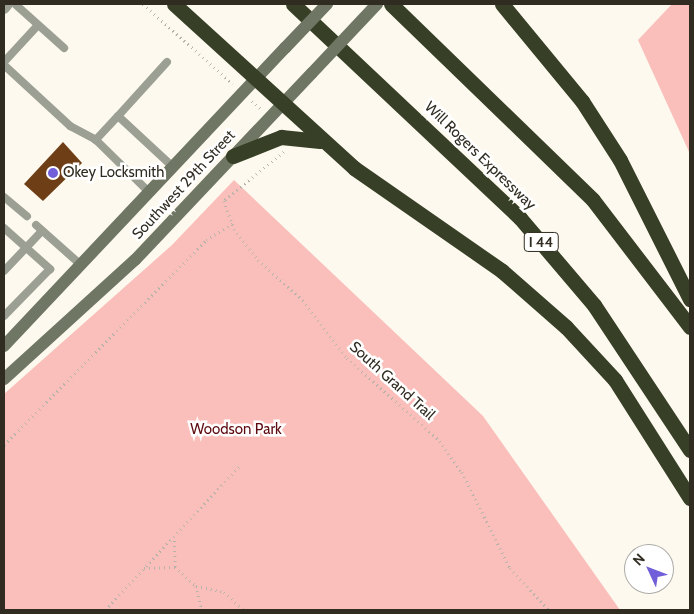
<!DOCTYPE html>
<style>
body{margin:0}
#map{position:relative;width:694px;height:614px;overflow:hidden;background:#fdf9ee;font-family:Cabin,sans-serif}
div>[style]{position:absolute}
.green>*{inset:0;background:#fabfba}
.building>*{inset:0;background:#6e3e16}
.path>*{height:2.5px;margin-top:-1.25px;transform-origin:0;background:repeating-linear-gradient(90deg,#b7b3a8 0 1px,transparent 0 5px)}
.service>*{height:8px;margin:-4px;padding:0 4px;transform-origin:4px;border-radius:4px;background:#9ca094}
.minor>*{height:12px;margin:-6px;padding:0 6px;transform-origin:6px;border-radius:6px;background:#9ca094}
.secondary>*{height:12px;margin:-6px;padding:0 6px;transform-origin:6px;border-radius:6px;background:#6f7664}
.motorway>*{height:15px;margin:-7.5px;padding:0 7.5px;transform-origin:7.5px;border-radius:7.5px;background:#373f27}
.secondary-bridge>*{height:12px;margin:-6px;padding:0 6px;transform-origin:6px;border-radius:6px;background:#6f7664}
.dots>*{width:14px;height:14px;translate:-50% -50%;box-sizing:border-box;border:2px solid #fff;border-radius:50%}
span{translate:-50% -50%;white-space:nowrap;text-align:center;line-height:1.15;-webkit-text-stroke:5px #fff;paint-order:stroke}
.shield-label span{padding:1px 4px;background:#fff;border:1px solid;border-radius:4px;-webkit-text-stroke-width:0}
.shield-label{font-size:14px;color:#302c21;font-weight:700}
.street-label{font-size:15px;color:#302c21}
.poi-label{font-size:15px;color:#302c21}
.left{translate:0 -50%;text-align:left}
.park-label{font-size:15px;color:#5d0a10}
.frame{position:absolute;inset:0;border:5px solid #302c21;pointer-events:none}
.north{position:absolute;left:624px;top:544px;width:50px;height:50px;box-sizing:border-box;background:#fff;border:1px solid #acaba6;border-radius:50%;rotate:313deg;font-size:14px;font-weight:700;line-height:20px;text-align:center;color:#302c21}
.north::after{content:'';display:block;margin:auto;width:18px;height:22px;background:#705fd9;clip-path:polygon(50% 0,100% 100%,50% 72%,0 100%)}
</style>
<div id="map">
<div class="green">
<div style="clip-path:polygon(672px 4px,690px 4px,690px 154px,638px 40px)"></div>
<div style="clip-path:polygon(234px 180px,483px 416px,620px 610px,4px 610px,4px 394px,172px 245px)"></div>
</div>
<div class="building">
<div style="clip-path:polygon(63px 142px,82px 163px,43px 201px,24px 184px)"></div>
</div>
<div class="path">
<div style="left:143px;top:4px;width:120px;rotate:41.6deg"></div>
<div style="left:252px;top:101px;width:12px;rotate:42deg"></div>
<div style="left:284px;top:152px;width:77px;rotate:140.8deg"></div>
<div style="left:224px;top:201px;width:30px;rotate:70deg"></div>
<div style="left:234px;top:229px;width:39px;rotate:52deg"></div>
<div style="left:258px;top:260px;width:60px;rotate:41.6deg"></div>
<div style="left:303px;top:300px;width:73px;rotate:52.8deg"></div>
<div style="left:347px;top:358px;width:125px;rotate:41.7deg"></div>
<div style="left:440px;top:441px;width:38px;rotate:55deg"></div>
<div style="left:462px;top:472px;width:107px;rotate:63.4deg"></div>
<div style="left:510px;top:568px;width:57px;rotate:47.1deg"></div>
<div style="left:4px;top:445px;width:288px;rotate:-45.4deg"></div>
<div style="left:206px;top:240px;width:31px;rotate:-32deg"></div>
<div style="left:175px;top:567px;width:28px;rotate:42deg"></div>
<div style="left:196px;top:586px;width:29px;rotate:12deg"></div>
<div style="left:224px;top:592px;width:27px;rotate:42deg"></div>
<div style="left:144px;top:568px;width:31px;rotate:-2deg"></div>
<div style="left:175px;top:567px;width:30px;rotate:-92deg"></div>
<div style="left:196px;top:586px;width:25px;rotate:76deg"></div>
<div style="left:105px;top:610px;width:200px;rotate:-47deg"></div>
</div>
<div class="service">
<div style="left:15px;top:4px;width:66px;rotate:41.9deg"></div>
<div style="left:4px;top:62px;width:50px;rotate:-47.4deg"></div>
<div style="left:167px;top:62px;width:73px;rotate:132.2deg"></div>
<div style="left:118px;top:116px;width:75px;rotate:42.8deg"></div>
<div style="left:4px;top:65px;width:90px;rotate:42.7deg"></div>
<div style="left:70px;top:126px;width:30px;rotate:28deg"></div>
<div style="left:118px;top:116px;width:33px;rotate:133deg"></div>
<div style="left:96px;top:140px;width:74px;rotate:44.5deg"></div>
<div style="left:4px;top:197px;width:30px;rotate:40deg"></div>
<div style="left:36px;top:225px;width:59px;rotate:41.6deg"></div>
<div style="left:4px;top:228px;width:62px;rotate:41.7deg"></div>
<div style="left:50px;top:269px;width:66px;rotate:134.4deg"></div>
<div style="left:4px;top:271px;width:55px;rotate:-46.5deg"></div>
</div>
<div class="minor">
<div style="left:4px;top:8px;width:5px;rotate:-53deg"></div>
</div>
<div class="secondary">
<div style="left:4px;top:346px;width:410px;rotate:-46.7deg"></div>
<div style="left:4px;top:379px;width:177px;rotate:-42.3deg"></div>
<div style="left:135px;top:260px;width:257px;rotate:-46.6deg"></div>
</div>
<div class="motorway">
<div style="left:174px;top:4px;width:244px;rotate:42.3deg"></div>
<div style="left:354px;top:168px;width:180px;rotate:34.8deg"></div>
<div style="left:502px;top:271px;width:85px;rotate:41.2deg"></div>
<div style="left:566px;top:327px;width:72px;rotate:47.2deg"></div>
<div style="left:615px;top:380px;width:140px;rotate:57.6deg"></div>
<div style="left:293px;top:4px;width:312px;rotate:43.3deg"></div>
<div style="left:520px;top:218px;width:114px;rotate:49.6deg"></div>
<div style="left:594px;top:305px;width:174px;rotate:56.5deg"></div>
<div style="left:391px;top:4px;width:281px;rotate:44.1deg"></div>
<div style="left:593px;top:200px;width:160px;rotate:52.6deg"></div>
<div style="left:502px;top:4px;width:126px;rotate:50.5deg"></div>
<div style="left:582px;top:101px;width:70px;rotate:57.2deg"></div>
<div style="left:620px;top:160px;width:156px;rotate:63.3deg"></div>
<div style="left:233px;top:156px;width:52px;rotate:-21.6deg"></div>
<div style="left:281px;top:137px;width:39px;rotate:6deg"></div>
</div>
<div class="secondary-bridge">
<div style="left:285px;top:48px;width:61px;rotate:-46.3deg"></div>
<div style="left:312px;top:73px;width:95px;rotate:-46.7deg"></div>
</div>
<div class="dots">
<div style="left:53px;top:173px;background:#705fd9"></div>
</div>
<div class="shield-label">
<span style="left:541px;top:242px">I 44</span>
</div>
<div class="street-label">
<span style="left:480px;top:156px;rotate:44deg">Will Rogers Expressway</span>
<span style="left:184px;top:185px;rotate:-47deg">Southwest 29th Street</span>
<span style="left:392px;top:381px;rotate:42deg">South Grand Trail</span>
</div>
<div class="poi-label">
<span class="left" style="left:63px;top:173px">Okey Locksmith</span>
</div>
<div class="park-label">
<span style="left:236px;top:430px">Woodson Park</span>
</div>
<div class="frame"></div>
<div class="north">N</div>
</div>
